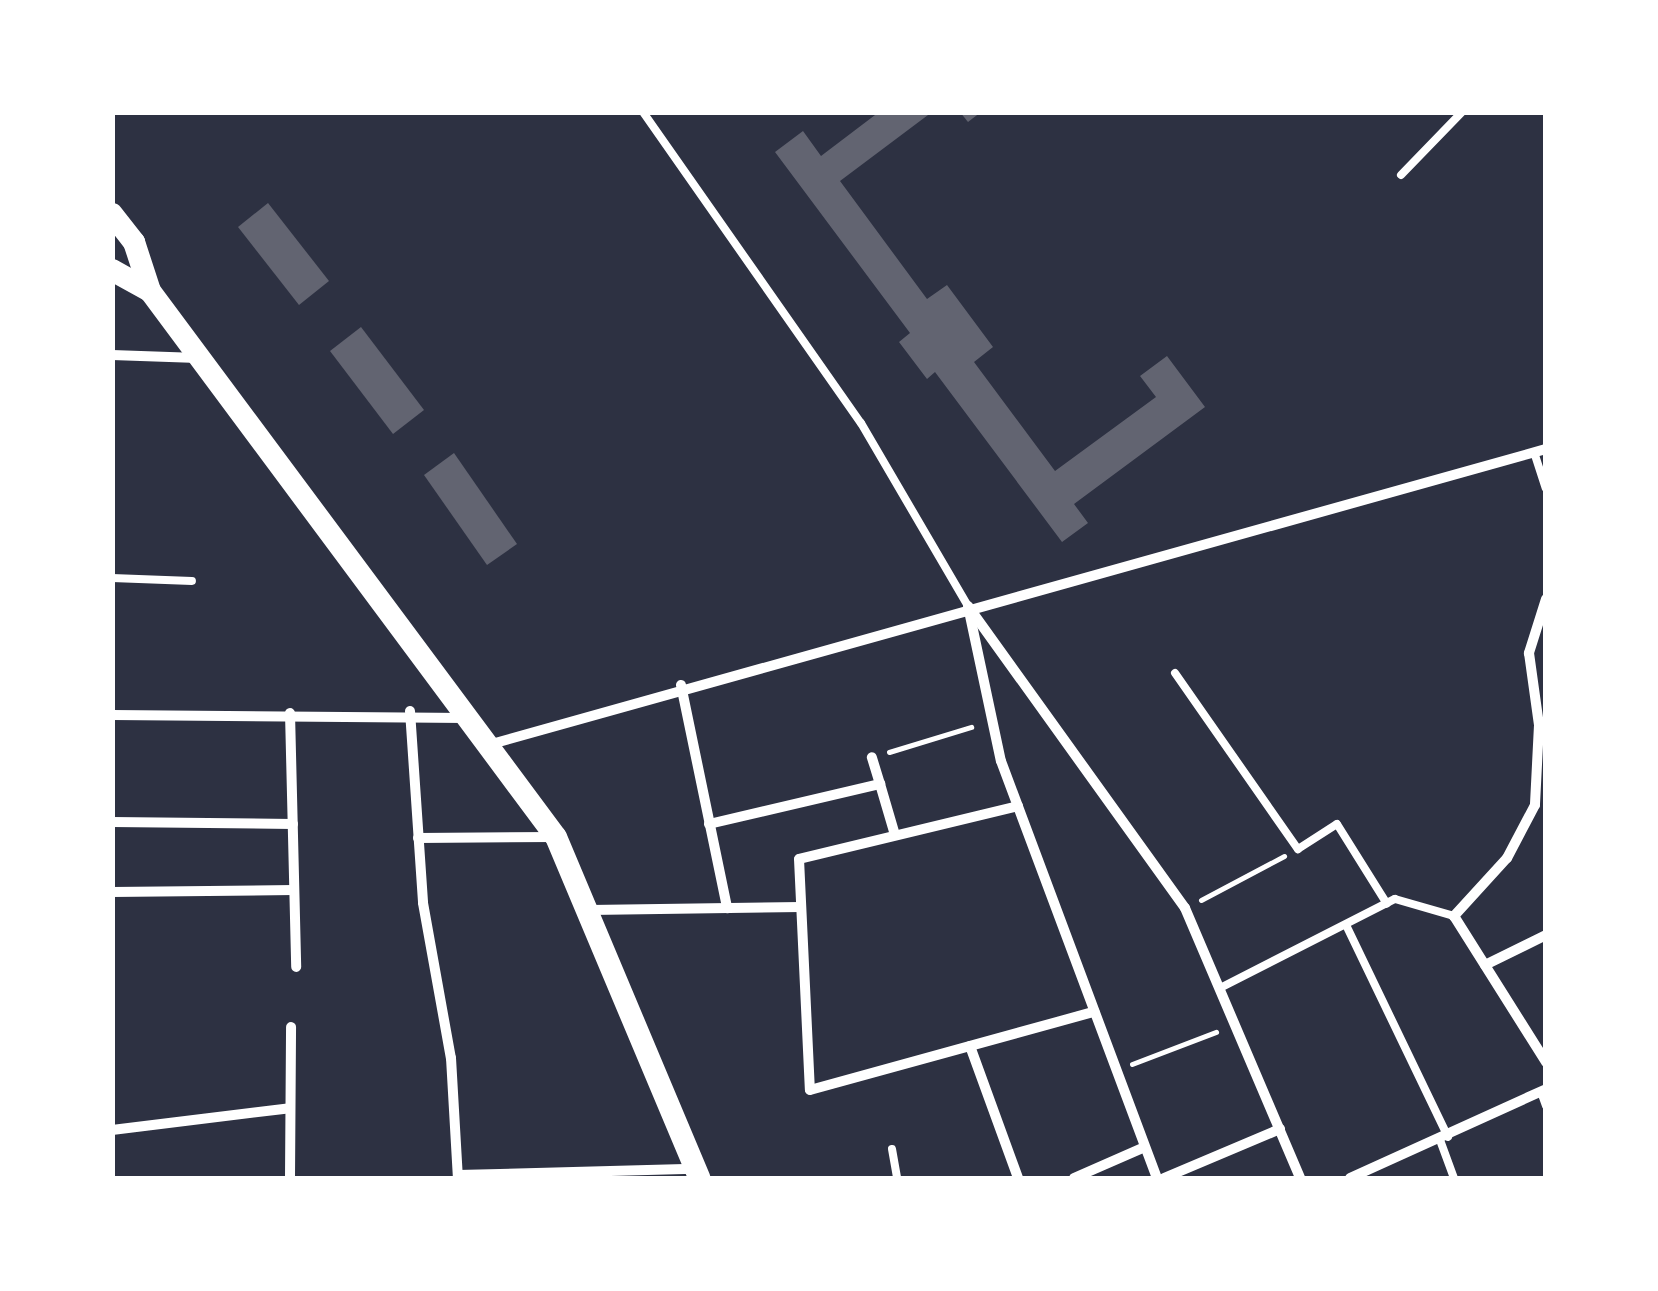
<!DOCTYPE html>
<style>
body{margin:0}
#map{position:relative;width:1658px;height:1291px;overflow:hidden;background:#2d3142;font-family:Helvetica,sans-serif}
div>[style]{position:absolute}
.building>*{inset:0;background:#626471}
.path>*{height:5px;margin:-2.5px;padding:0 2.5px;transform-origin:2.5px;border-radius:2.5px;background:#fff}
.service>*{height:8px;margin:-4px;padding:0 4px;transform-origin:4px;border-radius:4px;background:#fff}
.minor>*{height:10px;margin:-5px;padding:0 5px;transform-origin:5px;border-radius:5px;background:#fff}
.primary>*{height:22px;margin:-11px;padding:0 11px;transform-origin:11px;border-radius:11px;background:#fff}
span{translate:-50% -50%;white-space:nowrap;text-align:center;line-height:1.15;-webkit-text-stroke:10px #fff;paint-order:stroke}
.frame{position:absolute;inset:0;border:115px solid #fff;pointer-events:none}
</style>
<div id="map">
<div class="building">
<div style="clip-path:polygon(879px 112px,932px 112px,840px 181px,927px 299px,947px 285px,993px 347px,974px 362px,1055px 471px,1156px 397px,1140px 376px,1167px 356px,1205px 407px,1074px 504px,1088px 523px,1062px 542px,935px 372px,927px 379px,899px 342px,910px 333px,775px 152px,803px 131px,821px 156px)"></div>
<div style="clip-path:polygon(960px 112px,981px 112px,968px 122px)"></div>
<div style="clip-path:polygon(268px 203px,329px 281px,299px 305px,238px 227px)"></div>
<div style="clip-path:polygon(361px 327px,424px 410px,393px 434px,330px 351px)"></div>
<div style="clip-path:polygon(454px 453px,517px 544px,487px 565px,424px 475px)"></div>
</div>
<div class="path">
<div style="left:889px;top:752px;width:86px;rotate:-17deg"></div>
<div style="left:1201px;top:900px;width:94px;rotate:-27.9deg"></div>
<div style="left:1132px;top:1064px;width:90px;rotate:-20.9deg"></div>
</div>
<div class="service">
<div style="left:643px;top:112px;width:380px;rotate:55deg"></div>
<div style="left:861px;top:423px;width:212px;rotate:59.7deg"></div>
<div style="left:1401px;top:175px;width:88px;rotate:-45.9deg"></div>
<div style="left:1534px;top:452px;width:38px;rotate:72deg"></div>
<div style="left:112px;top:578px;width:80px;rotate:2.1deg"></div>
<div style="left:1175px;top:673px;width:215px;rotate:55.1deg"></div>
<div style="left:1298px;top:849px;width:46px;rotate:-32.7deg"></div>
<div style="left:1337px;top:824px;width:94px;rotate:58deg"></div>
<div style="left:1347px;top:927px;width:233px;rotate:64.3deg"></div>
<div style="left:1222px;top:987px;width:194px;rotate:-27deg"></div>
<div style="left:1395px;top:899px;width:61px;rotate:16.1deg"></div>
<div style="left:1541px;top:1092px;width:15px;rotate:70deg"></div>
<div style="left:1440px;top:1140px;width:40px;rotate:69.8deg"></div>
<div style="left:892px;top:1149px;width:29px;rotate:80deg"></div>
</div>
<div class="minor">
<div style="left:112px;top:355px;width:86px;rotate:2deg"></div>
<div style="left:1546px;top:599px;width:57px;rotate:107.5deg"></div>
<div style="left:1529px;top:653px;width:73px;rotate:82.1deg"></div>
<div style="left:1539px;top:725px;width:80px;rotate:92.9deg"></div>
<div style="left:1535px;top:805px;width:60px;rotate:117.8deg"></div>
<div style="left:1507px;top:858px;width:79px;rotate:132.4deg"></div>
<div style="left:1454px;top:916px;width:173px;rotate:57.8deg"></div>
<div style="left:968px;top:606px;width:372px;rotate:54.3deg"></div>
<div style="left:1185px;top:908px;width:293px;rotate:66.9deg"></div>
<div style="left:969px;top:611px;width:153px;rotate:78deg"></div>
<div style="left:1001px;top:761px;width:445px;rotate:69.5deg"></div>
<div style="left:681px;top:685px;width:228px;rotate:78.3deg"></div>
<div style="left:410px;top:711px;width:192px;rotate:86.1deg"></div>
<div style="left:423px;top:903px;width:158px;rotate:79.8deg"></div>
<div style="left:451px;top:1058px;width:120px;rotate:86.7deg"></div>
<div style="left:290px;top:713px;width:254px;rotate:88.6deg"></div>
<div style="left:112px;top:715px;width:354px;rotate:0.5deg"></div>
<div style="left:488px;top:745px;width:1099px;rotate:-15.63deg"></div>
<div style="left:880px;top:784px;width:53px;rotate:73.6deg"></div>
<div style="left:1018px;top:806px;width:225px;rotate:166.4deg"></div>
<div style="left:799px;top:859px;width:231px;rotate:87.3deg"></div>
<div style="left:810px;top:1090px;width:295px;rotate:-15.4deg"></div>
<div style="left:112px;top:822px;width:181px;rotate:0.6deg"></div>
<div style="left:709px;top:824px;width:176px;rotate:-13.2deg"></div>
<div style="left:880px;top:784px;width:28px;rotate:-107deg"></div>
<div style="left:418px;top:838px;width:137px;rotate:-0.4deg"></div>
<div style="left:112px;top:892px;width:182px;rotate:-0.6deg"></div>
<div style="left:590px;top:910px;width:211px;rotate:-0.8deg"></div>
<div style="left:1485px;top:965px;width:68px;rotate:-26.2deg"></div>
<div style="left:970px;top:1046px;width:140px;rotate:70deg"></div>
<div style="left:112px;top:1130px;width:179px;rotate:-7deg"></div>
<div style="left:458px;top:1175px;width:236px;rotate:-1.5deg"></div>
<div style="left:290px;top:1178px;width:151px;rotate:-89.6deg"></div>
<div style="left:1074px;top:1178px;width:77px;rotate:-23.6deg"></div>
<div style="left:1164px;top:1178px;width:126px;rotate:-22.9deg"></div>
<div style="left:1350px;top:1178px;width:215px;rotate:-24.4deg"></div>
</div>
<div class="primary">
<div style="left:112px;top:214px;width:36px;rotate:52deg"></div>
<div style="left:134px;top:242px;width:52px;rotate:71.9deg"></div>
<div style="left:150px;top:291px;width:680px;rotate:53.37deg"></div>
<div style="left:556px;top:837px;width:370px;rotate:67.2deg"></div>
<div style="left:112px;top:270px;width:43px;rotate:28.9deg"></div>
</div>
<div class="frame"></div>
</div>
